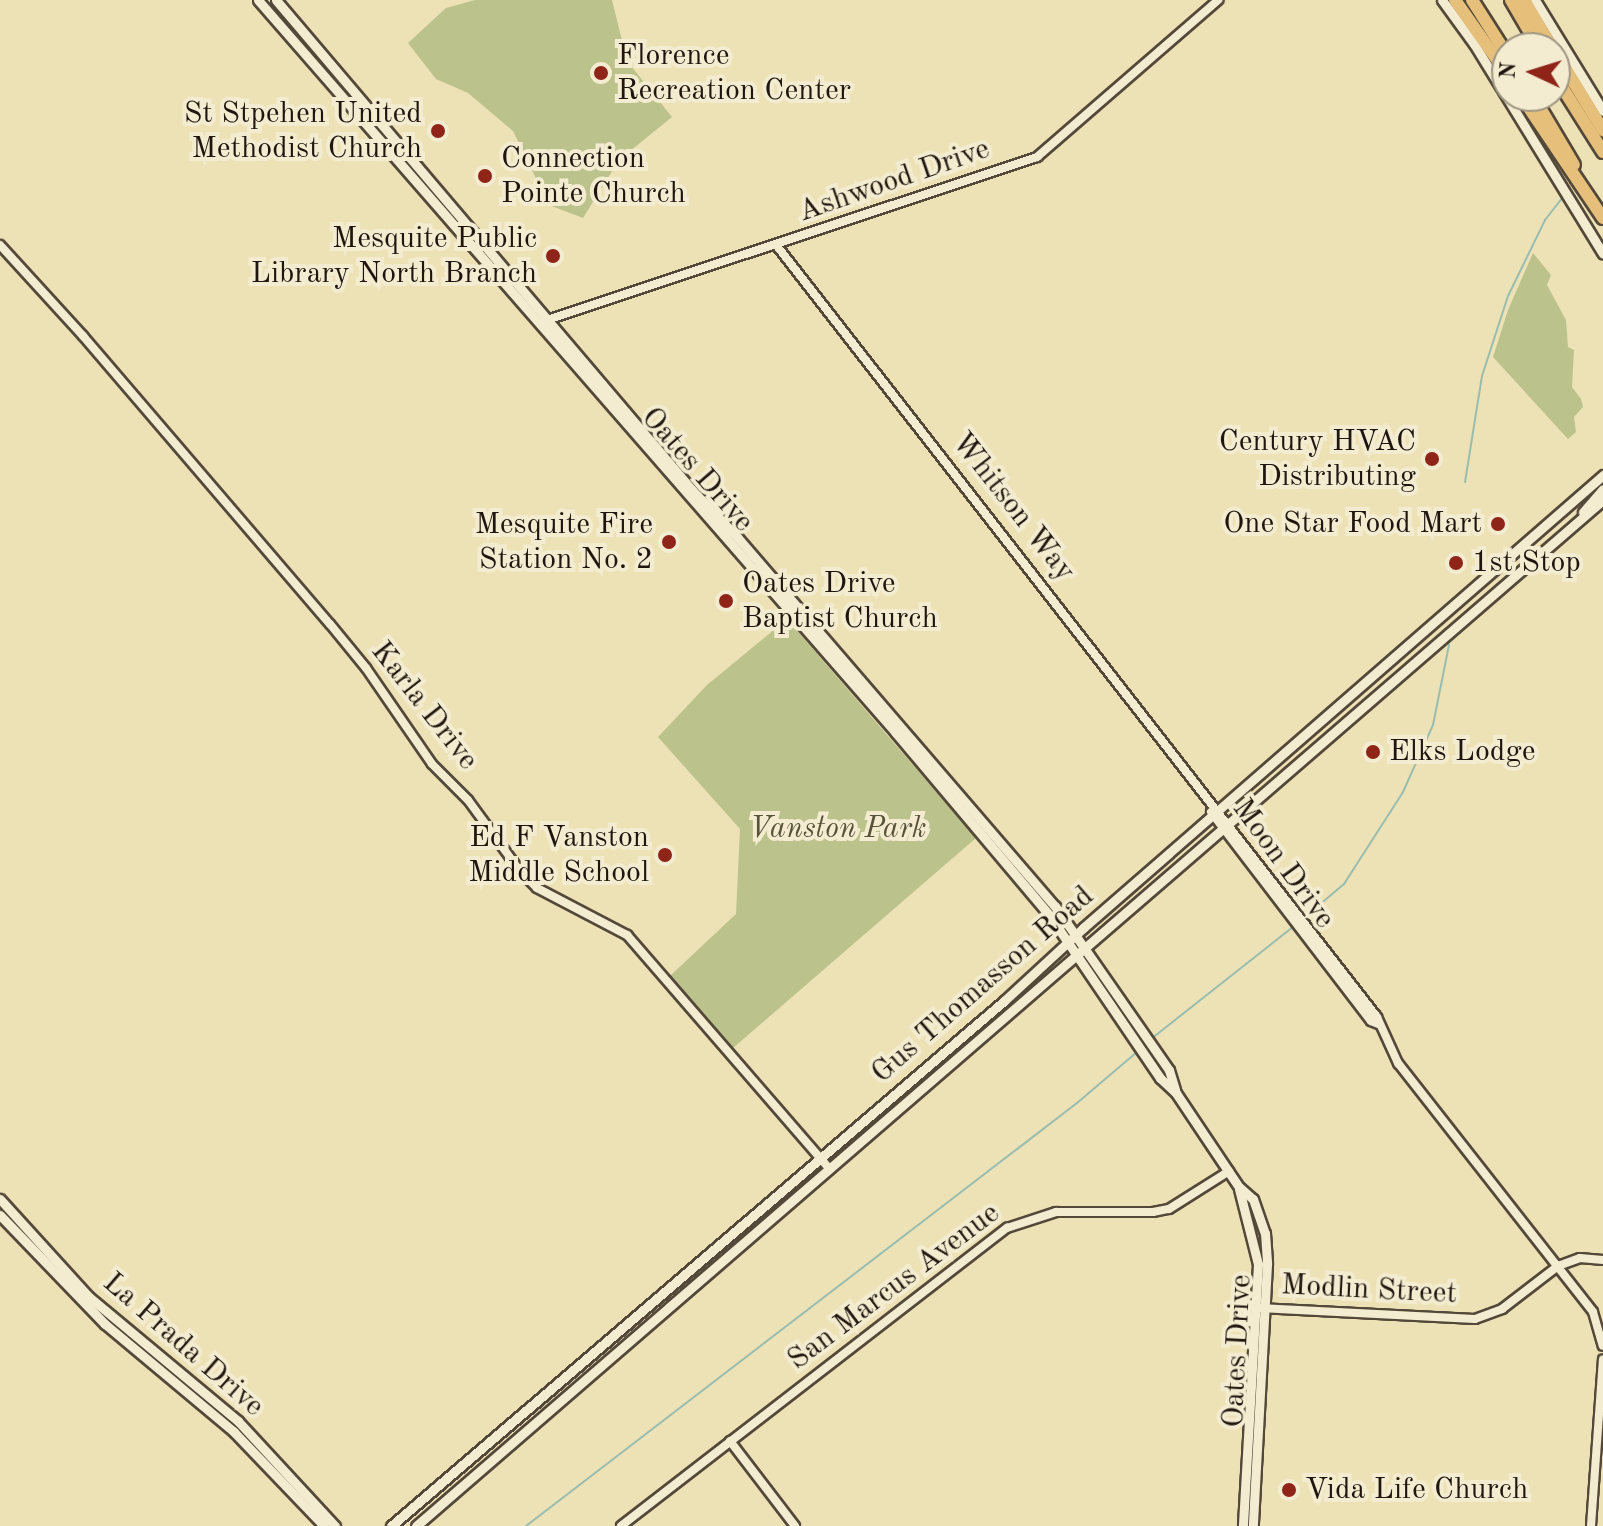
<!DOCTYPE html>
<style>
body{margin:0}
#map{position:relative;width:1603px;height:1526px;overflow:hidden;background:#ede1b6;font-family:"Old Standard TT",serif}
div>[style]{position:absolute}
.green>*{inset:0;background:#bcc28b}
.stream>*{height:2px;margin:-1px;padding:0 1px;transform-origin:1px;border-radius:1px;background:#99bdaf}
.roads{filter:drop-shadow(2px 0 #544939) drop-shadow(-2px 0 #544939) drop-shadow(0 2px #544939) drop-shadow(0 -2px #544939)}
.tertiary>*{height:8px;margin:-4px;padding:0 4px;transform-origin:4px;border-radius:4px;background:#f3ecd0}
.secondary>*{height:9px;margin:-4.5px;padding:0 4.5px;transform-origin:4.5px;border-radius:4.5px;background:#f3ecd0}
.motorway>*{height:12px;margin:-6px;padding:0 6px;transform-origin:6px;border-radius:6px;background:#e6c07b}
.dots>*{width:22px;height:22px;translate:-50% -50%;box-sizing:border-box;border:4px solid #f3ecd0;border-radius:50%}
span{translate:-50% -50%;white-space:nowrap;text-align:center;line-height:1.15;-webkit-text-stroke:8px #f3ecd0;paint-order:stroke}
.poi-label{font-size:30px;color:#21160f}
.left{translate:0 -50%;text-align:left}
.right{translate:-100% -50%;text-align:right}
.street-label{font-size:30px;color:#21160f}
.park-label{font-size:30px;color:#57523a;font-style:italic}
.north{position:absolute;left:1491px;top:32px;width:80px;height:80px;box-sizing:border-box;background:#f3ecd0;border:2px solid #9f9683;border-radius:50%;rotate:274deg;font-size:22px;font-weight:700;line-height:32px;text-align:center;color:#21160f}
.north::after{content:'';display:block;margin:auto;width:28px;height:36px;background:#8f2418;clip-path:polygon(50% 0,100% 100%,50% 72%,0 100%)}
</style>
<div id="map">
<div class="green">
<div style="clip-path:polygon(475px 0,612px 0,627px 61px,672px 117px,619px 160px,583px 218px,549px 205px,513px 131px,468px 93px,436px 79px,408px 43px,446px 8px)"></div>
<div style="clip-path:polygon(1533px 253px,1551px 275px,1547px 285px,1566px 320px,1568px 347px,1574px 350px,1572px 387px,1581px 399px,1583px 407px,1574px 417px,1576px 432px,1568px 439px,1493px 357px,1508px 310px)"></div>
<div style="clip-path:polygon(787px 619px,976px 838px,733px 1048px,670px 976px,736px 914px,740px 829px,658px 737px,707px 685px)"></div>
</div>
<div class="stream">
<div style="left:1465px;top:482px;width:107px;rotate:-80.9deg"></div>
<div style="left:1482px;top:376px;width:84px;rotate:-72deg"></div>
<div style="left:1508px;top:296px;width:85px;rotate:-64deg"></div>
<div style="left:1545px;top:220px;width:31px;rotate:-52deg"></div>
<div style="left:1305px;top:917px;width:51px;rotate:-40.2deg"></div>
<div style="left:1344px;top:884px;width:109px;rotate:-57.3deg"></div>
<div style="left:1403px;top:792px;width:73px;rotate:-65.9deg"></div>
<div style="left:1433px;top:725px;width:82px;rotate:-78.7deg"></div>
<div style="left:1151px;top:1039px;width:182px;rotate:-38.3deg"></div>
<div style="left:526px;top:1526px;width:695px;rotate:-37.51deg"></div>
<div style="left:1077px;top:1103px;width:80px;rotate:-40.4deg"></div>
</div>
<div class="roads">
<div class="tertiary">
<div style="left:0;top:245px;width:123px;rotate:47.6deg"></div>
<div style="left:83px;top:336px;width:379px;rotate:49.4deg"></div>
<div style="left:330px;top:624px;width:57px;rotate:50.7deg"></div>
<div style="left:366px;top:668px;width:116px;rotate:55.5deg"></div>
<div style="left:432px;top:764px;width:51px;rotate:45deg"></div>
<div style="left:468px;top:800px;width:88px;rotate:53.8deg"></div>
<div style="left:520px;top:871px;width:24px;rotate:45deg"></div>
<div style="left:537px;top:888px;width:102px;rotate:27.6deg"></div>
<div style="left:627px;top:935px;width:310px;rotate:49.1deg"></div>
<div style="left:777px;top:246px;width:977px;rotate:52.11deg"></div>
<div style="left:1377px;top:1017px;width:51px;rotate:65.5deg"></div>
<div style="left:1398px;top:1063px;width:316px;rotate:51.9deg"></div>
<div style="left:1593px;top:1312px;width:35px;rotate:74deg"></div>
<div style="left:544px;top:321px;width:520px;rotate:-18.4deg"></div>
<div style="left:1037px;top:157px;width:240px;rotate:-40.9deg"></div>
<div style="left:1211px;top:812px;width:263px;rotate:52.6deg"></div>
<div style="left:1371px;top:1021px;width:8px;rotate:23deg"></div>
<div style="left:1259px;top:1308px;width:216px;rotate:2.9deg"></div>
<div style="left:1475px;top:1319px;width:29px;rotate:-20deg"></div>
<div style="left:1502px;top:1309px;width:71px;rotate:-37.5deg"></div>
<div style="left:1558px;top:1266px;width:23px;rotate:-20deg"></div>
<div style="left:1580px;top:1258px;width:23px;rotate:5deg"></div>
<div style="left:730px;top:1441px;width:107px;rotate:52.6deg"></div>
<div style="left:621px;top:1526px;width:488px;rotate:-37.7deg"></div>
<div style="left:1007px;top:1228px;width:52px;rotate:-18.1deg"></div>
<div style="left:1056px;top:1212px;width:97px"></div>
<div style="left:1153px;top:1212px;width:16px;rotate:-11deg"></div>
<div style="left:1169px;top:1209px;width:71px;rotate:-32.3deg"></div>
<div style="left:1591px;top:1526px;width:167px;rotate:-85.9deg"></div>
</div>
<div class="secondary">
<div style="left:258px;top:0;width:972px;rotate:48.96deg"></div>
<div style="left:896px;top:733px;width:239px;rotate:49.9deg"></div>
<div style="left:1050px;top:916px;width:196px;rotate:55.8deg"></div>
<div style="left:1160px;top:1078px;width:22px;rotate:43deg"></div>
<div style="left:1176px;top:1093px;width:113px;rotate:56.2deg"></div>
<div style="left:1239px;top:1187px;width:18px;rotate:41deg"></div>
<div style="left:1253px;top:1199px;width:36px;rotate:71deg"></div>
<div style="left:1265px;top:1233px;width:31px;rotate:86deg"></div>
<div style="left:1267px;top:1264px;width:262px;rotate:93.1deg"></div>
<div style="left:276px;top:0;width:643px;rotate:49.67deg"></div>
<div style="left:692px;top:490px;width:66px;rotate:46.2deg"></div>
<div style="left:738px;top:538px;width:486px;rotate:49.3deg"></div>
<div style="left:1055px;top:906px;width:200px;rotate:55.2deg"></div>
<div style="left:1169px;top:1070px;width:21px;rotate:73deg"></div>
<div style="left:1442px;top:0;width:54px;rotate:54deg"></div>
<div style="left:1474px;top:44px;width:246px;rotate:58.4deg"></div>
<div style="left:1535px;top:0;width:130px;rotate:58.5deg"></div>
<div style="left:1583px;top:512px;width:30px;rotate:-49deg"></div>
<div style="left:1239px;top:1189px;width:77px;rotate:75.8deg"></div>
<div style="left:1258px;top:1264px;width:262px;rotate:93.3deg"></div>
<div style="left:0;top:1199px;width:131px;rotate:47.8deg"></div>
<div style="left:88px;top:1296px;width:195px;rotate:39.8deg"></div>
<div style="left:238px;top:1421px;width:143px;rotate:47.3deg"></div>
<div style="left:0;top:1215px;width:151px;rotate:46.1deg"></div>
<div style="left:105px;top:1324px;width:168px;rotate:39.9deg"></div>
<div style="left:234px;top:1432px;width:130px;rotate:46.2deg"></div>
<div style="left:391px;top:1526px;width:807px;rotate:-40.58deg"></div>
<div style="left:1004px;top:1001px;width:108px;rotate:-42.7deg"></div>
<div style="left:1083px;top:928px;width:690px;rotate:-41.06deg"></div>
<div style="left:416px;top:1526px;width:1569px;rotate:-40.84deg"></div>
</div>
<div class="motorway">
<div style="left:1455px;top:0;width:90px;rotate:54.9deg"></div>
<div style="left:1472px;top:0;width:65px;rotate:57.5deg"></div>
<div style="left:1511px;top:0;width:56px;rotate:59.7deg"></div>
<div style="left:1524px;top:0;width:56px;rotate:59.7deg"></div>
<div style="left:1555px;top:52px;width:92px;rotate:58.4deg"></div>
<div style="left:1555px;top:76px;width:90px;rotate:57.7deg"></div>
<div style="left:1521px;top:96px;width:147px;rotate:56.1deg"></div>
<div style="left:1533px;top:96px;width:80px;rotate:59.3deg"></div>
</div>
</div>
<div class="dots">
<div style="left:601px;top:73px;background:#8f2418"></div>
<div style="left:438px;top:131px;background:#8f2418"></div>
<div style="left:485px;top:176px;background:#8f2418"></div>
<div style="left:553px;top:256px;background:#8f2418"></div>
<div style="left:1432px;top:459px;background:#8f2418"></div>
<div style="left:1498px;top:524px;background:#8f2418"></div>
<div style="left:669px;top:542px;background:#8f2418"></div>
<div style="left:1456px;top:563px;background:#8f2418"></div>
<div style="left:726px;top:601px;background:#8f2418"></div>
<div style="left:1373px;top:752px;background:#8f2418"></div>
<div style="left:665px;top:855px;background:#8f2418"></div>
<div style="left:1289px;top:1490px;background:#8f2418"></div>
</div>
<div class="poi-label">
<span class="left" style="left:617px;top:73px">Florence<br>Recreation Center</span>
<span class="right" style="left:422px;top:131px">St Stpehen United<br>Methodist Church</span>
<span class="left" style="left:501px;top:176px">Connection<br>Pointe Church</span>
<span class="right" style="left:537px;top:256px">Mesquite Public<br>Library North Branch</span>
<span class="right" style="left:1416px;top:459px">Century HVAC<br>Distributing</span>
<span class="right" style="left:1482px;top:524px">One Star Food Mart</span>
<span class="right" style="left:653px;top:542px">Mesquite Fire<br>Station No. 2</span>
<span class="left" style="left:1472px;top:563px">1st Stop</span>
<span class="left" style="left:742px;top:601px">Oates Drive<br>Baptist Church</span>
<span class="left" style="left:1389px;top:752px">Elks Lodge</span>
<span class="right" style="left:649px;top:855px">Ed F Vanston<br>Middle School</span>
<span class="left" style="left:1305px;top:1490px">Vida Life Church</span>
</div>
<div class="street-label">
<span style="left:894px;top:181px;rotate:-19deg">Ashwood Drive</span>
<span style="left:697px;top:470px;rotate:49deg">Oates Drive</span>
<span style="left:1013px;top:507px;rotate:52deg">Whitson Way</span>
<span style="left:424px;top:706px;rotate:52deg">Karla Drive</span>
<span style="left:1283px;top:864px;rotate:54deg">Moon Drive</span>
<span style="left:983px;top:985px;rotate:-41deg">Gus Thomasson Road</span>
<span style="left:894px;top:1287px;rotate:-37deg">San Marcus Avenue</span>
<span style="left:1369px;top:1290px;rotate:3deg">Modlin Street</span>
<span style="left:183px;top:1345px;rotate:41deg">La Prada Drive</span>
<span style="left:1238px;top:1351px;rotate:-87deg">Oates Drive</span>
</div>
<div class="park-label">
<span style="left:838px;top:829px">Vanston Park</span>
</div>
<div class="north">N</div>
</div>
